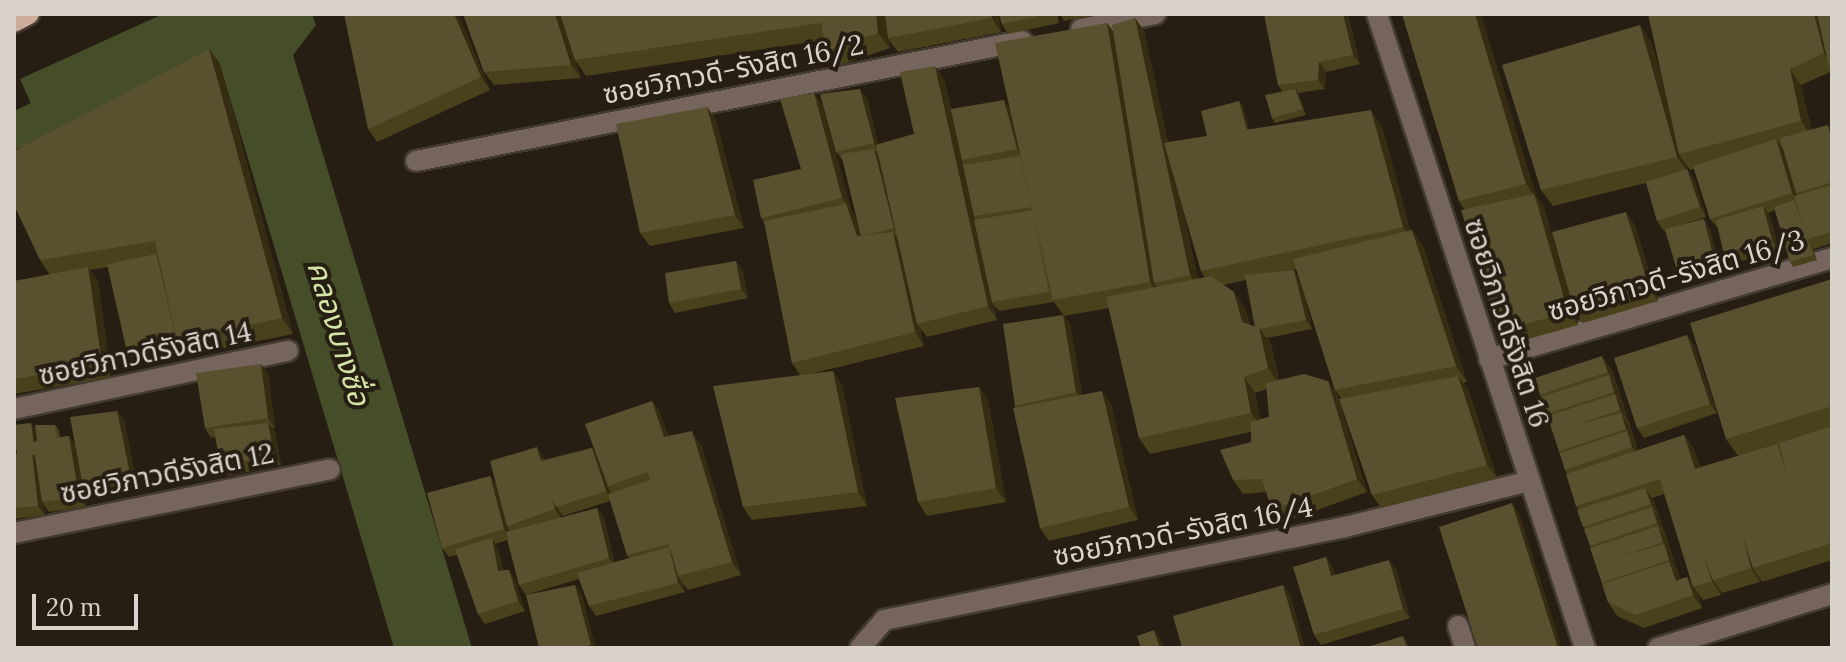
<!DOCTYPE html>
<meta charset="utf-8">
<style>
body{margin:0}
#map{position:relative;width:1846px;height:662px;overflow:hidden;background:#271e13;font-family:Lora,"Noto Sans Thai",serif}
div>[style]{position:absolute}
.water>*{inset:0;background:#454d29}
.canal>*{height:36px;margin:-18px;padding:0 18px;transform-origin:18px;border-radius:18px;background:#454d29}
.roads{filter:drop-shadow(2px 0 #433b30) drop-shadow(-2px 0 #433b30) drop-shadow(0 2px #433b30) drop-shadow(0 -2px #433b30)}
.minor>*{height:20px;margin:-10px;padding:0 10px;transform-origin:10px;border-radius:10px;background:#75655c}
.major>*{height:20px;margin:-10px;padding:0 10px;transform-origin:10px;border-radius:10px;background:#cdab99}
.wall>*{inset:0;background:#49401c}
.shaded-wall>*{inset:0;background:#352c11}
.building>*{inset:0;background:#58502f}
span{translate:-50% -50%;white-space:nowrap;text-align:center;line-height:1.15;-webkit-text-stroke:8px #271e13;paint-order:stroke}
.street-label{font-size:28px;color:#d9d3cb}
.water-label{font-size:30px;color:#d4e4a4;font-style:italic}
.frame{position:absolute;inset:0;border:16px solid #d9d3cb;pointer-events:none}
.scale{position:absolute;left:32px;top:594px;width:106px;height:36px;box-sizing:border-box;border:4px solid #d9d3cb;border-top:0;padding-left:10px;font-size:24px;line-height:28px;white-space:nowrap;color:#d9d3cb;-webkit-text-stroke:6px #271e13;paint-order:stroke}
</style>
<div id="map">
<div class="water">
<div style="clip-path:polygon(163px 14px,312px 14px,316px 25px,293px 55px,472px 648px,394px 648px,220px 65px,50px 146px,20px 79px)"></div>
</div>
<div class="canal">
<div style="left:14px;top:131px;width:74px;rotate:-25.5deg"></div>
</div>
<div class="roads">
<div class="minor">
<div style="left:1377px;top:14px;width:667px;rotate:71.84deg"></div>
<div style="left:1081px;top:29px;width:76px;rotate:-11.5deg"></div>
<div style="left:416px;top:161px;width:618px;rotate:-11.2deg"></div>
<div style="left:1489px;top:359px;width:358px;rotate:-16.4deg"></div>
<div style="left:14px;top:409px;width:280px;rotate:-12deg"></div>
<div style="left:14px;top:533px;width:322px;rotate:-11.4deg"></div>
<div style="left:1458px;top:626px;width:23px;rotate:72deg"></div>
<div style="left:860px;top:648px;width:37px;rotate:-49deg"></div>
<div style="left:884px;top:620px;width:470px;rotate:-11.4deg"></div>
<div style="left:1345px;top:527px;width:190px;rotate:-14deg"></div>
<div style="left:1658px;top:648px;width:182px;rotate:-17.2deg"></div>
</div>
<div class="major">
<div style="left:14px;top:22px;width:17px;rotate:-28deg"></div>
</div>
</div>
<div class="wall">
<div style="clip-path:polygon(458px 14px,490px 90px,377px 142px,368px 129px)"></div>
<div style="clip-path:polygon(463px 14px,998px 14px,1001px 32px,898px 52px,888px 39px,890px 48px,837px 66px,826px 51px,824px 40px,586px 76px,575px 60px,581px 78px,494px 85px,484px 72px)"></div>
<div style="clip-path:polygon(999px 14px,1057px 14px,1059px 23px,1008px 34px,1002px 24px)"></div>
<div style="clip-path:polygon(1060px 14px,1101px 14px,1064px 21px)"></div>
<div style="clip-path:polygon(1348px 14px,1360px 64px,1326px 72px,1325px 89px,1298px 93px,1306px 115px,1275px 123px,1272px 118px,1282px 91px,1278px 85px)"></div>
<div style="clip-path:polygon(1402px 14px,1544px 207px,1578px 325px,1507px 345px,1498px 332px,1464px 209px,1459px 201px)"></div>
<div style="clip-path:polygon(1832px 14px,1830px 72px,1801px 85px,1811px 129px,1832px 131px,1832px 243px,1814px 249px,1812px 245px,1817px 260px,1793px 267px,1790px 262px,1775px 210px,1768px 213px,1770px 216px,1779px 250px,1731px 264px,1724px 254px,1718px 228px,1710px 219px,1694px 169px,1690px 170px,1685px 163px,1687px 169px,1694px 179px,1706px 217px,1678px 226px,1704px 219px,1710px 229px,1720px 269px,1684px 280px,1677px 270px,1665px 230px,1664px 231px,1657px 221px,1646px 183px,1553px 206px,1541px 190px,1651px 41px,1665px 91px)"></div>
<div style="clip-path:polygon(evenodd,1135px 18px,1144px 31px,1168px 142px,1207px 136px,1239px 101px,1243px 106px,1249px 129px,1382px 126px,1410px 230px,1412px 230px,1423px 246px,1467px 382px,1463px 383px,1468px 389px,1497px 478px,1381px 508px,1372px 495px,1341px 398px,1335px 390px,1303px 289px,1312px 329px,1267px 338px,1271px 344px,1279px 380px,1328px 381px,1337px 394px,1367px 492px,1281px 523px,1272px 510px,1266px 492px,1243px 494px,1233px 480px,1251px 442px,1251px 432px,1150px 454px,1139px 438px,1109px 308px,1064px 316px,1054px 302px,999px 311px,994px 305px,997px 320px,927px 337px,920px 328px,924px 346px,806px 375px,833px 371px,842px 385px,867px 506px,752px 520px,743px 507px,800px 375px,792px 363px,764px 222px,761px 218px,801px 169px,814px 93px,823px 107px,851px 211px,855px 217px,860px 232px,843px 161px,836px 152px,867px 98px,878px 144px,914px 134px,944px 79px,951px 109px,1010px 108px,1107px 23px,1113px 31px,1135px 18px,1181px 201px,1201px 271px,1205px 278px,1198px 279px,1181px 201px,1135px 18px,1297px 269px,1300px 278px,1283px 272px,1297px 269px,1135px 18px,1246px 280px,1255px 327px,1250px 325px,1245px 308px,1223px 285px,1246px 280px,1135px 18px,1267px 389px,1269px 417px,1260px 419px,1255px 393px,1267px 389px)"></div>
<div style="clip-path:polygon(209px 49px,220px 64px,293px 334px,189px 355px,182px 347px,132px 357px,126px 347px,108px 267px,90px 270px,98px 281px,111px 377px,14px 394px,14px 278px,16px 281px,50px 275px,40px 260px)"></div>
<div style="clip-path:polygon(707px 107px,716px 120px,744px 228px,650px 246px,640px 233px)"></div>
<div style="clip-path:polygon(1635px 225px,1658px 301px,1583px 323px,1574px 310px)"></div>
<div style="clip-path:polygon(736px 261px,743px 271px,748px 298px,675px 313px,669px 303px)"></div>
<div style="clip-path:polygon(evenodd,1832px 279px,1832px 560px,1762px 582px,1759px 577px,1760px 582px,1722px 593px,1719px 589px,1721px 595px,1703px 600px,1698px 593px,1702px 608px,1644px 628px,1617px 616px,1608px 602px,1579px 510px,1576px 506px,1567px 473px,1565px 470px,1540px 395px,1612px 370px,1638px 450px,1684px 435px,1694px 449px,1700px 467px,1738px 456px,1726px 439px,1832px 279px,1664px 494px,1692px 584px,1687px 577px,1680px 579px,1667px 539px,1652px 498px,1664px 494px)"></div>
<div style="clip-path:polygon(1063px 315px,1070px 324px,1082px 395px,1111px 404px,1138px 520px,1049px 541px,1040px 528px,1015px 406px)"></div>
<div style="clip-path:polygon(1687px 335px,1694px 345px,1717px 413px,1644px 438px,1637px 428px)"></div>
<div style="clip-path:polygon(268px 373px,275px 428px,272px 428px,275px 432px,281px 465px,228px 476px,221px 466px,215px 437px,211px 438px,205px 428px)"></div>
<div style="clip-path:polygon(979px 387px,988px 400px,1006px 502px,927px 516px,918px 502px)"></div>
<div style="clip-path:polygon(evenodd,652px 401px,659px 410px,668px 436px,701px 445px,741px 575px,688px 590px,682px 582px,685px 592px,596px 616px,589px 606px,579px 579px,526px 595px,519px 585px,507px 540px,495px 544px,498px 548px,503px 570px,509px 570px,515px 580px,525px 611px,485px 624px,478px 614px,457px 555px,449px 557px,442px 548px,490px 476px,496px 485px,543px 457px,544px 460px,592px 448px,595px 453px,652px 401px,610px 501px,627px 555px,629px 558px,614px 562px,604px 518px,597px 508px,561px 518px,560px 512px,563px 516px,610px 501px)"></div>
<div style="clip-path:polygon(117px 411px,124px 420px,137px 484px,89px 490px,82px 481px,78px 459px,86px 507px,49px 512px,43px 504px,45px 515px,14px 519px,14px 454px,17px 454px,31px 423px,34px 428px,36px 441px,55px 425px,59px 430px,60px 437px,69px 436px,75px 445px)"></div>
<div style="clip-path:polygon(1326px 557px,1332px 567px,1335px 575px,1396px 569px,1410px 618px,1321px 645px,1314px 635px)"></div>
</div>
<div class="shaded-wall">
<div style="clip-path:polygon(454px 14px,458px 14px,490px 90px,481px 77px)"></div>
<div style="clip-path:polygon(555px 14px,561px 14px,581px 78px,571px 65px)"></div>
<div style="clip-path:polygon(876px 14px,885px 14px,890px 48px,878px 33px)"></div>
<div style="clip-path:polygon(991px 14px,998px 14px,1001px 32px,992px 18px)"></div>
<div style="clip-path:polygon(1343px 14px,1348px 14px,1360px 64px,1353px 55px)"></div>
<div style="clip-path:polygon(1475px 14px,1481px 14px,1536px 195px,1544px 207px,1578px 325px,1568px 312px,1536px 198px,1526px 184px)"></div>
<div style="clip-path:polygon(1814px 14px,1822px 14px,1832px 64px,1824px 53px)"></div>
<div style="clip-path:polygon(1135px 18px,1144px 31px,1200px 289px,1190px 275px)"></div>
<div style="clip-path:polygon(1107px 23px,1118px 38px,1154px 283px,1160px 291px,1161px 298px,1150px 282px)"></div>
<div style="clip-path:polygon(1640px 25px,1651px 41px,1683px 153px,1679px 154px,1685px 163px,1688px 173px,1677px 157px)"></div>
<div style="clip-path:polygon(209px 49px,220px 64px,293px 334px,282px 318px)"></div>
<div style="clip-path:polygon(1319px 62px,1326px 72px,1325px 89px,1318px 80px)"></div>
<div style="clip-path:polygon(935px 66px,944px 79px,993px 301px,992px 302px,994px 305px,997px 320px,988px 306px)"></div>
<div style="clip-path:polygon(1790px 69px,1801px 85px,1812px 137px,1801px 121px)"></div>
<div style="clip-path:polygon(860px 89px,867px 98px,880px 153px,874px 143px)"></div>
<div style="clip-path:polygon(1295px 89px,1299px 94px,1306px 115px,1303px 109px)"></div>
<div style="clip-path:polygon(814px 93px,823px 107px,852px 211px,842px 198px)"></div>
<div style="clip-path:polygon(1004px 100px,1011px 110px,1024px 158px,1017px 149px)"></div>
<div style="clip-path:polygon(1239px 101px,1243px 106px,1251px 138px,1248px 133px)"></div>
<div style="clip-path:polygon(707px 107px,716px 120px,744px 228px,735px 215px)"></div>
<div style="clip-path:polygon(1371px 110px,1382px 126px,1414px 243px,1403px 227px)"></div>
<div style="clip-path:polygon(1776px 139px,1783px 149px,1799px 203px,1792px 193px)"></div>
<div style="clip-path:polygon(874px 149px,881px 159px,901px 238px,894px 228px)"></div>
<div style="clip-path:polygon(1687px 169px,1694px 179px,1706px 217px,1700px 207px)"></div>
<div style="clip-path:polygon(846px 204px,855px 217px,866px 250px,857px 236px)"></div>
<div style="clip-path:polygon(1763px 206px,1770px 216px,1779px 250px,1772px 240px)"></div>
<div style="clip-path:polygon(1626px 212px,1635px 225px,1658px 301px,1649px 287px)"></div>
<div style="clip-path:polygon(1704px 219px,1710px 229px,1720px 269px,1714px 259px)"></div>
<div style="clip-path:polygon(1412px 230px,1423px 246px,1467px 382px,1456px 366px)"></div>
<div style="clip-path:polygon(893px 232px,902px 245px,917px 324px,920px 328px,924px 346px,915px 332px)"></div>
<div style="clip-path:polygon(736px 261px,743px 271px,748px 298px,741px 289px)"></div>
<div style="clip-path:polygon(88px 267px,98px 281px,111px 377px,102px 364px)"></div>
<div style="clip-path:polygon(1294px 270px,1301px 280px,1312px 329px,1306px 320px)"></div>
<div style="clip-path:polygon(1234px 292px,1245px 308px,1253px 338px,1242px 322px)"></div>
<div style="clip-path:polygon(1063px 315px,1070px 324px,1083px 402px,1076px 392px)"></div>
<div style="clip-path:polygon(1259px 328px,1271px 344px,1279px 384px,1268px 368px)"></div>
<div style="clip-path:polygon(1687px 335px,1694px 345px,1717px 413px,1710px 404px)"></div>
<div style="clip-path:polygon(1602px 356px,1612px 370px,1617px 386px,1608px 372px)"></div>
<div style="clip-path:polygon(261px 364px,268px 373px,275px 428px,268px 418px)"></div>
<div style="clip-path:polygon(833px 371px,842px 385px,867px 506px,858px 492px)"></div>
<div style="clip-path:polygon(1609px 375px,1618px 388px,1623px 405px,1614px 392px)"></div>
<div style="clip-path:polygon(1458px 376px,1468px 389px,1497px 478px,1487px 465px)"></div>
<div style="clip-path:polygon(1244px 377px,1255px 393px,1262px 429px,1251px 413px)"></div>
<div style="clip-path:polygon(1328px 381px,1337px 394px,1367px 492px,1357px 479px)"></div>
<div style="clip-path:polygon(979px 387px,988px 400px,1006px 502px,996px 488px)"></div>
<div style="clip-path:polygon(1102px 391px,1111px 404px,1138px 520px,1129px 507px)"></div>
<div style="clip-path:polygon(1615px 394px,1624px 407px,1630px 424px,1620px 410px)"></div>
<div style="clip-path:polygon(652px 401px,659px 410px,672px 450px,665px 440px)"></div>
<div style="clip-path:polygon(117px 411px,124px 420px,137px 484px,130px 474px)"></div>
<div style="clip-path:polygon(1621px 413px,1630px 426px,1635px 442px,1626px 429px)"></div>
<div style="clip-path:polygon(31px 423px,34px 428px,39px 459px,35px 454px)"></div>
<div style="clip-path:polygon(268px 423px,275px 432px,281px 465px,274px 455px)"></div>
<div style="clip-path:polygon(692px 431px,701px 445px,741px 575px,732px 562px)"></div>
<div style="clip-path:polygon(1627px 431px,1636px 444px,1642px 460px,1632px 447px)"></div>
<div style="clip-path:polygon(1684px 435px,1694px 449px,1704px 482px,1695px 469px)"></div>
<div style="clip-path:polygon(69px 436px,76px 445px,86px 507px,79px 497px)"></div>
<div style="clip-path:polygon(537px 447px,543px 457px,547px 471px,541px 461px)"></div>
<div style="clip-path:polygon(592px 448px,599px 458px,613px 500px,606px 491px)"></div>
<div style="clip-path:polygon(32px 453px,39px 462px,45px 515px,38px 506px)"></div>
<div style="clip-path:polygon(490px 476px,497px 486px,511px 539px,504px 529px)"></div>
<div style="clip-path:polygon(1645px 488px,1654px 501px,1660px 517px,1651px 504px)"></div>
<div style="clip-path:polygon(552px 498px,560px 512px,562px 519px,555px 509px)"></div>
<div style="clip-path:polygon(1512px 503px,1519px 513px,1562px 648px,1558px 648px)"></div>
<div style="clip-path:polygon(1652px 507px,1661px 520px,1666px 536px,1657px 523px)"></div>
<div style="clip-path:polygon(597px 508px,604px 518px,616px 568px,609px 558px)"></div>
<div style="clip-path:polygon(1658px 526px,1667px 539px,1672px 555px,1663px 542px)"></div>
<div style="clip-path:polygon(1742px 533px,1753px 568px,1759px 577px,1760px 582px,1751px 568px)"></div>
<div style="clip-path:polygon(492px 538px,498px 548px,505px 581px,498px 571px)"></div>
<div style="clip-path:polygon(1664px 544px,1673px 557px,1678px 574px,1669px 560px)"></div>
<div style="clip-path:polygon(669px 547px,681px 576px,678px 576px,682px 582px,685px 592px,678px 583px)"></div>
<div style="clip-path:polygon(1703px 553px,1713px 580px,1719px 589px,1721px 595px,1712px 581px)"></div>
<div style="clip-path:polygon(1326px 557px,1332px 567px,1338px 586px,1331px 576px)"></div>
<div style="clip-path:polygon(1389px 560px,1396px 569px,1410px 618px,1403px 609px)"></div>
<div style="clip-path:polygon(1669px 562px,1679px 575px,1685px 594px,1676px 581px)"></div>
<div style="clip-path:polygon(509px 570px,515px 580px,525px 611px,518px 601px)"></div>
<div style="clip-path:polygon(1687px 577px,1698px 593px,1702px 608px,1693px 595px)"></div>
<div style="clip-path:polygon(575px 585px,582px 595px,596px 648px,592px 648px,591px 645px)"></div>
<div style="clip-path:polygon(1283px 585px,1290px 594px,1305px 648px,1301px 648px)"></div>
<div style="clip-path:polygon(1154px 630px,1161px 640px,1164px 648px,1160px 648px)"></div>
<div style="clip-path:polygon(1403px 636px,1410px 646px,1411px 648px,1407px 648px)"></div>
</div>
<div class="building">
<div style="clip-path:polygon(344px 14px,454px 14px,481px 77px,368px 129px)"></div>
<div style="clip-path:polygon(463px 14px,555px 14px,571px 65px,484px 72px)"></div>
<div style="clip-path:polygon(560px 14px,876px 14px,878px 33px,826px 51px,821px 23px,575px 60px)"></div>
<div style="clip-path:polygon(885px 14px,991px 14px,992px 18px,888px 38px)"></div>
<div style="clip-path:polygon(999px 14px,1047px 14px,1002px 24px)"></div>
<div style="clip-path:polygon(1264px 14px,1343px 14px,1353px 55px,1319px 62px,1318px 80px,1278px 85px)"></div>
<div style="clip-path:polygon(1402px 14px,1475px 14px,1526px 184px,1459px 201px)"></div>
<div style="clip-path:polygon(1648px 14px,1814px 14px,1824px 53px,1790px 69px,1801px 121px,1679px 154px)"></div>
<div style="clip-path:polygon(1817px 14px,1832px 14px,1832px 80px)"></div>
<div style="clip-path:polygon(1135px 18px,1190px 275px,1154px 283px,1112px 25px)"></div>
<div style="clip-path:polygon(1107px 23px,1150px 282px,1053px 300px,995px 43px)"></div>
<div style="clip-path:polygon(1640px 25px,1677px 157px,1541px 190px,1502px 65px)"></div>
<div style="clip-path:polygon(209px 49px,282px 318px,177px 340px,155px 241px,40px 260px,14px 205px,14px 151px)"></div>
<div style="clip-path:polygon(935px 66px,988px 306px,917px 324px,876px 145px,914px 134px,900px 72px)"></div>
<div style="clip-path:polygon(860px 89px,874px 143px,836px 152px,820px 94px)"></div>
<div style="clip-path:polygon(1295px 89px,1303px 109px,1272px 118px,1265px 95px)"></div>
<div style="clip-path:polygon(814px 93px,842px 198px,761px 218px,753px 180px,801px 169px,780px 99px)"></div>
<div style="clip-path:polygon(1004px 100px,1017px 149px,962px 160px,951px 109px)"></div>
<div style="clip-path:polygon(1239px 101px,1247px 130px,1207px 136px,1201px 111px)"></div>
<div style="clip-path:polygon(707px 107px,735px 215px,640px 233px,616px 124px)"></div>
<div style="clip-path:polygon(1371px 110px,1403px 227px,1201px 271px,1164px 143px)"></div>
<div style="clip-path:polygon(1828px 125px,1832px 142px,1832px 182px,1796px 193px,1780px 138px)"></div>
<div style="clip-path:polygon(1776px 139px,1792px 193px,1710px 219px,1693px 166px)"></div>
<div style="clip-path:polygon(874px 149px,894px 228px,861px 236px,841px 154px)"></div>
<div style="clip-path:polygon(1020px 156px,1032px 207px,974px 216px,963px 165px)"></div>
<div style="clip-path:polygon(1687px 169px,1700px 207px,1657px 221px,1646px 182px)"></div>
<div style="clip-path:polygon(1832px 185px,1832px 232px,1807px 239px,1794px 196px)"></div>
<div style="clip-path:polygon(1534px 194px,1568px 312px,1498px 332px,1461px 210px)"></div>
<div style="clip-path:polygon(1794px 200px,1813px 255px,1790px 262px,1774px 207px)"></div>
<div style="clip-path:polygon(846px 204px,857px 236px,893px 232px,915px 332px,792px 363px,764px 221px)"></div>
<div style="clip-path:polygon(1763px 206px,1772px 240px,1724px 254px,1716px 220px)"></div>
<div style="clip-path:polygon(1033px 210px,1049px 292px,992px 302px,974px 220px)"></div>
<div style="clip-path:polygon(1626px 212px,1649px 287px,1574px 310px,1552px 232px)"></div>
<div style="clip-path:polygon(1704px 219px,1714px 259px,1677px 270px,1665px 229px)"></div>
<div style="clip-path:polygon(1412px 230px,1456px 366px,1335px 390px,1293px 259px)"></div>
<div style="clip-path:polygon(156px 254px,176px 337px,126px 347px,107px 264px)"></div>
<div style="clip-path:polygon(736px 261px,741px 289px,669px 303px,665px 273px)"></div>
<div style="clip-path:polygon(88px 267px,102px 364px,14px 379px,14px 281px)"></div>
<div style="clip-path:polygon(1294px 270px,1306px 320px,1260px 329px,1255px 327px,1245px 275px)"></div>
<div style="clip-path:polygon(1211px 276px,1234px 292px,1242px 322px,1259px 328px,1268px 368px,1244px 377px,1251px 413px,1139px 438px,1106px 297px)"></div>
<div style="clip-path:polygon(1832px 279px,1832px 406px,1726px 439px,1690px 323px)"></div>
<div style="clip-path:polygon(1063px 315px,1076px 392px,1015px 406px,1003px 324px)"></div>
<div style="clip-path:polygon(1687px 335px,1710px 404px,1637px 428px,1614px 358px)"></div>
<div style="clip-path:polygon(1602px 356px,1608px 372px,1540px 395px,1535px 378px)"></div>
<div style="clip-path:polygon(261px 364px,268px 418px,205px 428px,196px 373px)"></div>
<div style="clip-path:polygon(833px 371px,858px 492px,743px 507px,713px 386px)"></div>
<div style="clip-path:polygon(1304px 374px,1328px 381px,1357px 479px,1272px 510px,1262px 479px,1233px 480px,1220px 450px,1251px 442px,1251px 422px,1269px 417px,1266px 383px)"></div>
<div style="clip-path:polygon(1609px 375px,1614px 392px,1547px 414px,1541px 397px)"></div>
<div style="clip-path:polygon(1458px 376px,1487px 465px,1372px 495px,1339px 399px)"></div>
<div style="clip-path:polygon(979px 387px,996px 488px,918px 502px,895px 398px)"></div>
<div style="clip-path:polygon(1102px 391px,1129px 507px,1040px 528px,1013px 408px)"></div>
<div style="clip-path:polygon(1615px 394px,1620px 410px,1576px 425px,1621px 413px,1626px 429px,1559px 451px,1548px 416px)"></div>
<div style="clip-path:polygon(652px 401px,664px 437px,639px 442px,648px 472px,608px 486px,585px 424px)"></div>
<div style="clip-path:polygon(117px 411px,130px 474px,82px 481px,70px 417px)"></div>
<div style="clip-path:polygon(31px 423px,35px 454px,32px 455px,32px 453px,17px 454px,14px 436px,14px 425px)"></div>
<div style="clip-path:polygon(268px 423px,274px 455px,221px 466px,214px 429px)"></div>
<div style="clip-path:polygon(35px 425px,55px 425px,57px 438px,37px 441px)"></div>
<div style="clip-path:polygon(1832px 426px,1832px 543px,1753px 568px,1742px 533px,1751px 568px,1713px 580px,1703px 553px,1712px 581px,1693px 587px,1660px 479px,1576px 506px,1566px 474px,1684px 435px,1695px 469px,1777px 444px,1787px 474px,1779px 443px)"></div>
<div style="clip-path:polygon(692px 431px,732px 562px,678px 576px,639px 442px)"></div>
<div style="clip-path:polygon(1627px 431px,1632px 447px,1565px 470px,1560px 453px)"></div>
<div style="clip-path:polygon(69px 436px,79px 497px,42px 502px,33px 442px)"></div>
<div style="clip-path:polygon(537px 447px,541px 461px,592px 448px,606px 491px,556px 507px,552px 498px,555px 509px,507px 526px,490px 461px)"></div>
<div style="clip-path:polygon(32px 453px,38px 506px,14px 508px,14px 454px)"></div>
<div style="clip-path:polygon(490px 476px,504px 529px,442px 548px,427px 493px)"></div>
<div style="clip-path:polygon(650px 480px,669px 544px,627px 555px,608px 494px)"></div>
<div style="clip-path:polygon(1645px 488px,1651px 504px,1583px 527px,1577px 510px)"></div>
<div style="clip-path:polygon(1512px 503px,1558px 648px,1478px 648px,1439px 527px)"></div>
<div style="clip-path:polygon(1652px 507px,1657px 523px,1590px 546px,1584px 529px)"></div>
<div style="clip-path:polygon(597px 508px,609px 558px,519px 585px,506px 532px)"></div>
<div style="clip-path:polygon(1658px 526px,1663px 542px,1619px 557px,1664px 544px,1669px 560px,1602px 583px,1590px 548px)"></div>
<div style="clip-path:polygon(492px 538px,498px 571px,509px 570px,518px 601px,478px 614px,455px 549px)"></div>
<div style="clip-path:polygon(669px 547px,678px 583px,589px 606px,577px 573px)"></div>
<div style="clip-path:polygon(1326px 557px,1331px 576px,1389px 560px,1403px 609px,1314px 635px,1293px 567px)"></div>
<div style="clip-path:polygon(1669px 562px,1676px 581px,1687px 577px,1693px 595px,1635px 615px,1608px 602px,1602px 584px)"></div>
<div style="clip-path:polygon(575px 585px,591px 645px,580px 648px,539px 648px,526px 595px)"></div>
<div style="clip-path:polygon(1283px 585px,1301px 648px,1182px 648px,1173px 616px)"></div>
<div style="clip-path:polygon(1154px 630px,1160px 648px,1141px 648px,1137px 636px)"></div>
<div style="clip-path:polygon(1403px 636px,1407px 648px,1364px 648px)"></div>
</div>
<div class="street-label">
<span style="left:733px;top:69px;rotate:-11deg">ซอยวิภาวดี-รังสิต 16/2</span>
<span style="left:1676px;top:275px;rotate:-16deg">ซอยวิภาวดี-รังสิต 16/3</span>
<span style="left:1507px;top:323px;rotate:72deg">ซอยวิภาวดีรังสิต 16</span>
<span style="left:145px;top:353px;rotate:-12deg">ซอยวิภาวดีรังสิต 14</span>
<span style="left:167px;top:473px;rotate:-11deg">ซอยวิภาวดีรังสิต 12</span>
<span style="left:1183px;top:531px;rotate:-11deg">ซอยวิภาวดี-รังสิต 16/4</span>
</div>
<div class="water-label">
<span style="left:339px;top:333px;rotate:73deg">คลองบางซื่อ</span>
</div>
<div class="frame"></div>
<div class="scale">20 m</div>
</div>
